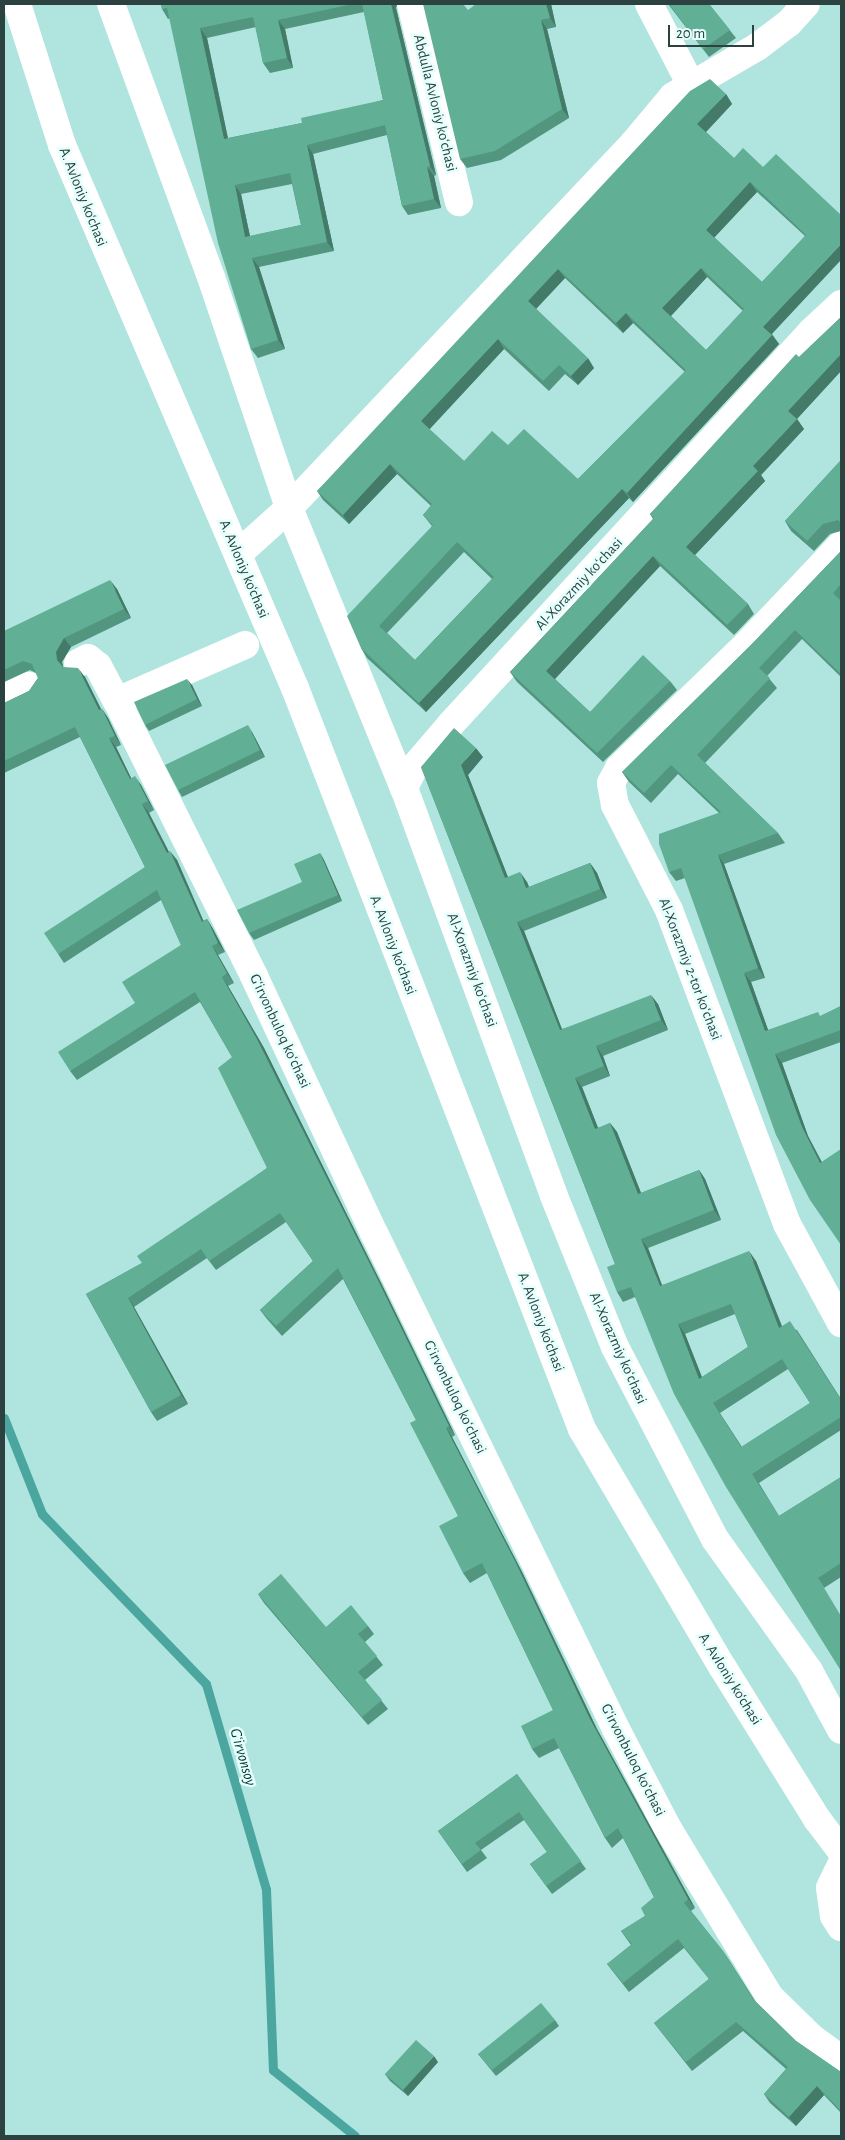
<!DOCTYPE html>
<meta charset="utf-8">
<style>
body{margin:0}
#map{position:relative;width:845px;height:2140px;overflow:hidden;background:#afe4df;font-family:"Alegreya Sans",sans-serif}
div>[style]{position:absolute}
.stream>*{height:9px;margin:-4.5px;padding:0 4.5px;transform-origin:4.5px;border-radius:4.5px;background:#4ba6a0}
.minor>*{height:28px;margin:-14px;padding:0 14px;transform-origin:14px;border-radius:14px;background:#fff}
.wall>*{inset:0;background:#539680}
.shaded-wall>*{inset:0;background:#447a68}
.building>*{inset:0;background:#61af95}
span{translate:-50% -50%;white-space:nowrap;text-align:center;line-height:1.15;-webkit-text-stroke:5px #e5fffc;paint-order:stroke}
.street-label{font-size:15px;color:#2c4240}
.water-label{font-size:16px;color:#0b3735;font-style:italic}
.frame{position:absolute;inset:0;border:5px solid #2c4240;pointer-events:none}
.scale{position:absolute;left:668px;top:25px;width:86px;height:22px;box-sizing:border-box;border:2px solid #2c4240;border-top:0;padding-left:6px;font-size:15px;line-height:18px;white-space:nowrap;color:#2c4240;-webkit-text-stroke:4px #e5fffc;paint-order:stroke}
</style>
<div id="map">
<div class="stream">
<div style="left:4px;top:1418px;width:103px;rotate:68.4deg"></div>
<div style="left:42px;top:1514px;width:236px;rotate:46deg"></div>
<div style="left:206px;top:1684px;width:214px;rotate:73.7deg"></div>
<div style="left:266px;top:1889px;width:181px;rotate:87.8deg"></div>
<div style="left:273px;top:2070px;width:105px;rotate:38.8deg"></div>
</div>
<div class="minor">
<div style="left:17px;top:4px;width:148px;rotate:72.3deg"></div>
<div style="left:62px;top:145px;width:591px;rotate:66.78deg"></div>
<div style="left:295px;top:688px;width:795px;rotate:68.83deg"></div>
<div style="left:582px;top:1429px;width:277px;rotate:59.5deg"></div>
<div style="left:723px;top:1668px;width:178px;rotate:58.1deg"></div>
<div style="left:817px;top:1819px;width:40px;rotate:53deg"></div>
<div style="left:111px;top:4px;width:291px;rotate:69.9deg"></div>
<div style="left:211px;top:277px;width:244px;rotate:71.3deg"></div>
<div style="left:289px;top:508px;width:303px;rotate:67.7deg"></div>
<div style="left:411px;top:4px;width:204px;rotate:76.4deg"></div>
<div style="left:649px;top:4px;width:91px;rotate:62.6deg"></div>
<div style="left:841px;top:304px;width:40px;rotate:137deg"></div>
<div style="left:812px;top:331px;width:534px;rotate:132.57deg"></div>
<div style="left:451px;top:724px;width:55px;rotate:130.6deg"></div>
<div style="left:415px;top:766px;width:25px;rotate:117deg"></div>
<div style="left:404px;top:788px;width:435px;rotate:69.8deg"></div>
<div style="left:554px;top:1196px;width:163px;rotate:68deg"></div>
<div style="left:615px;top:1347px;width:216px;rotate:62.5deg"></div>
<div style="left:715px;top:1539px;width:162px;rotate:54.5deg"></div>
<div style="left:809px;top:1671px;width:67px;rotate:61.5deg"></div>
<div style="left:841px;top:545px;width:138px;rotate:133.5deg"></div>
<div style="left:746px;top:645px;width:177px;rotate:135.9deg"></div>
<div style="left:619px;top:768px;width:17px;rotate:118deg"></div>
<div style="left:611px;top:783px;width:22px;rotate:80deg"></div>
<div style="left:615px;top:805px;width:118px;rotate:62.8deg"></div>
<div style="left:669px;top:910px;width:335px;rotate:69.4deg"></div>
<div style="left:787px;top:1224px;width:113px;rotate:61.4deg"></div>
<div style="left:238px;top:554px;width:69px;rotate:-42deg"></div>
<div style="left:289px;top:508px;width:501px;rotate:-46.62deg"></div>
<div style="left:633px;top:144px;width:62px;rotate:-50.2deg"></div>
<div style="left:673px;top:96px;width:97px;rotate:-30.3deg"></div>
<div style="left:757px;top:47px;width:40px;rotate:-37deg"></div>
<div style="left:789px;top:23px;width:25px;rotate:-48deg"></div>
<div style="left:78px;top:663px;width:11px;rotate:-27deg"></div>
<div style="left:88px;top:658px;width:13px;rotate:39deg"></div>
<div style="left:98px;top:666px;width:40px;rotate:62deg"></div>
<div style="left:117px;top:701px;width:307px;rotate:63.5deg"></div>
<div style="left:254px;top:976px;width:284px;rotate:65deg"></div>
<div style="left:374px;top:1233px;width:552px;rotate:63.99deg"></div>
<div style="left:616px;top:1729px;width:110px;rotate:62.5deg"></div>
<div style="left:667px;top:1827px;width:199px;rotate:58.8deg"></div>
<div style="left:770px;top:1997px;width:59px;rotate:44.3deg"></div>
<div style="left:812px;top:2038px;width:36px;rotate:36deg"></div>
<div style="left:4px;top:698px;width:28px;rotate:-26deg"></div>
<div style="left:117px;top:701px;width:140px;rotate:-23.6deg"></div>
<div style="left:841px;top:1865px;width:25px;rotate:116deg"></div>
<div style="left:830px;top:1888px;width:28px;rotate:82deg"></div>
<div style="left:834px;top:1916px;width:13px;rotate:58deg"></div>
</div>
<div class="wall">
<div style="clip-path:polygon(evenodd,161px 4px,397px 4px,396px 8px,436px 175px,434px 176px,441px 208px,408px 215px,402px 206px,387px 135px,313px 154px,334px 251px,259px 267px,285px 349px,258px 358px,251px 349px,170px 18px,168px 19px,162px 9px,161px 4px,364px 12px,383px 100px,302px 123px,228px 138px,207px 38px,256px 27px,263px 63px,270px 73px,293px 68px,285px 29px,364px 12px,161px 4px,292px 184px,301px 225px,250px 236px,241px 194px,292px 184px)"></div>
<div style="clip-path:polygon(551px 4px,556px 27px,547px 29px,569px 118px,501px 160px,467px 168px,460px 159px,468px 10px)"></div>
<div style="clip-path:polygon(668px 4px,709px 4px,736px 38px,709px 57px)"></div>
<div style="clip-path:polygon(evenodd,726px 94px,732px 104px,706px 132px,734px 158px,763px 167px,841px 215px,772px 334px,779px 344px,633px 502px,629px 498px,426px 712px,367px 658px,361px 648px,432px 526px,423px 515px,431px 506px,397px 474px,349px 524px,323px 500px,317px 491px,726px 94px,757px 192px,805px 236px,762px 282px,714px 237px,757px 192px,726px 94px,707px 277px,743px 311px,706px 350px,671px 316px,707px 277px,726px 94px,565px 278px,623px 333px,633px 323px,685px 372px,578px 479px,508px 445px,464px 461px,429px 429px,504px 349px,549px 391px,565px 374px,578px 385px,594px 368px,536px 309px,565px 278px,726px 94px,464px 552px,492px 579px,415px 660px,387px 633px,464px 552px)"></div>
<div style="clip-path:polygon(841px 317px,841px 371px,797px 419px,804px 429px,761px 475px,765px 481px,695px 555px,748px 604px,754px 614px,734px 635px,660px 566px,555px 679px,590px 712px,670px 681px,677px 690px,603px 762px,517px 682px,510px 672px,653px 519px,650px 514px,799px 357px)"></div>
<div style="clip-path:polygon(841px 460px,841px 531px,830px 534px,814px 551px,791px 531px,785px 521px)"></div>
<div style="clip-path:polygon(841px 551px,841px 677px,802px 639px,767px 676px,777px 688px,705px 763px,778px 833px,785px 843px,724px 864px,765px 978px,751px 982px,768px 1030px,821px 1016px,841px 1006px,841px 1042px,782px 1063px,808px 1136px,822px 1162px,841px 1245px,685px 878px,676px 881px,669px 872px,719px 813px,678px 774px,651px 803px,629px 782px,622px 772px,750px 646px)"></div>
<div style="clip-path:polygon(117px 589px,131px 618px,71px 647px,62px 662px,63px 667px,85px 677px,101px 709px,102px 709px,108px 718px,121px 745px,116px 747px,131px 778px,141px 785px,154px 810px,149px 813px,169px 852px,177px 860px,203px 921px,207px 919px,213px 929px,225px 952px,218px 955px,234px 983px,228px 986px,264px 1048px,382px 1285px,455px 1435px,452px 1437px,522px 1572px,597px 1729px,695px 1908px,691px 1911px,723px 1951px,755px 2001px,796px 2041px,841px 2072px,841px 2113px,824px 2095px,796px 2126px,770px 2103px,764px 2094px,786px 2069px,743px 2031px,692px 2071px,654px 2023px,709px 1979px,684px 1948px,629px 1992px,614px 1973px,607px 1964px,631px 1945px,621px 1931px,645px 1916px,654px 1897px,623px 1838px,612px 1848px,605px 1838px,559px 1748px,539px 1758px,532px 1749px,553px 1710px,487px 1573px,470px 1583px,463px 1573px,458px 1516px,416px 1420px,343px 1279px,282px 1336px,267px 1319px,260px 1310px,313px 1261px,286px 1222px,216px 1270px,207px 1258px,134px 1307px,188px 1404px,157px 1421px,151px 1412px,86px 1294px,142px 1263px,267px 1168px,232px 1057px,200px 1002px,77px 1080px,70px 1071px,135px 1003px,181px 945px,161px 900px,64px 963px,58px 954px,145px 867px,80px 737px,4px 773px,4px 703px,29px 691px,38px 678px,36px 673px,30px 670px,4px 682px,4px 631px)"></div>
<div style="clip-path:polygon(192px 685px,202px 706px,149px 731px,145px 725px)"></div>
<div style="clip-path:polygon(252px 732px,265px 757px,182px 797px,178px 790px)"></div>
<div style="clip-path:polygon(evenodd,483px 757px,468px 775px,508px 877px,527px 882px,529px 887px,590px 863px,597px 873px,607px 898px,524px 931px,562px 1029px,658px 1004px,668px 1030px,603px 1056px,610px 1076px,582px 1087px,598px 1128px,610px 1123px,617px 1132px,641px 1193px,699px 1170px,705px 1179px,721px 1220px,648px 1248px,662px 1285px,756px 1261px,782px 1326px,797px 1330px,841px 1399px,841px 1430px,759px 1483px,779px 1516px,841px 1477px,841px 1577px,824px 1588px,841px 1614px,635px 1297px,623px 1302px,617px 1292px,615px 1264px,421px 767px,483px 757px,735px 1314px,748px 1347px,702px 1377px,685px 1334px,735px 1314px,483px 757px,788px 1369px,810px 1403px,742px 1447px,720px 1413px,788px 1369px)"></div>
<div style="clip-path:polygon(320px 853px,324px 860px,342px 901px,254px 940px,249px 933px,302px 882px)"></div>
<div style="clip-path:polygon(258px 1594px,326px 1627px,368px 1626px,374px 1634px,365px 1642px,383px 1665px,365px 1680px,388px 1709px,368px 1725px,264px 1603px)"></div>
<div style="clip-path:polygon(517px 1774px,586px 1869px,552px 1894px,530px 1864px,547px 1852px,524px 1820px,481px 1850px,487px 1858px,467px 1872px,438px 1831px)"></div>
<div style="clip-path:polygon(555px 2020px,559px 2026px,496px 2076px,478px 2054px)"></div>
<div style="clip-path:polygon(438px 2062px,408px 2096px,390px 2081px,385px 2074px)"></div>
</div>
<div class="shaded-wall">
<div style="clip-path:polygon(391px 4px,397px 4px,396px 8px,436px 175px,430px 166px)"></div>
<div style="clip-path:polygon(546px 4px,551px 4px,556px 27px,550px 18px)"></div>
<div style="clip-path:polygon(278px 20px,285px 29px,293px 68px,287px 58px)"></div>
<div style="clip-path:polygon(541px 20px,547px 29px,569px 118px,562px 109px)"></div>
<div style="clip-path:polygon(200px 28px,207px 38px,230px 149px,224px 139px)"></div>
<div style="clip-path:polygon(726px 94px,732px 104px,704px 134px,697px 124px)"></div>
<div style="clip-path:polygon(307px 145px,313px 154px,334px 251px,327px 242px)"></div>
<div style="clip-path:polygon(427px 167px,434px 176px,441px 208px,434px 199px)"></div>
<div style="clip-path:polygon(750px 182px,757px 192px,713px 239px,706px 230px)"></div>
<div style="clip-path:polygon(235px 185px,241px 194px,252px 246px,245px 237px)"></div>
<div style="clip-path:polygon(841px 244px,841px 260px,770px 336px,763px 327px)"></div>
<div style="clip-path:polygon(252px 258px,259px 267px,285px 349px,278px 340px)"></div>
<div style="clip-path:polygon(701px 268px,707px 277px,669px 318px,662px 308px)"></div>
<div style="clip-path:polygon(558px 269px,565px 278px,534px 311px,528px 301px)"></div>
<div style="clip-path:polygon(626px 313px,633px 323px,623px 333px,616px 323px)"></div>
<div style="clip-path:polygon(772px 335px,779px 344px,633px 502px,627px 493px)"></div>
<div style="clip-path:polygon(498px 339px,504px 349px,428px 431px,421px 421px)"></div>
<div style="clip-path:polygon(841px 354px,841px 371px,795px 421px,788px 411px)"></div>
<div style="clip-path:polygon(588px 358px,594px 368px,578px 385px,571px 376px)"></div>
<div style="clip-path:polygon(797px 419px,804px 429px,761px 475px,765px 481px,693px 557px,686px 547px,753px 466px)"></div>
<div style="clip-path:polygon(390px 464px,397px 474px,349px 524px,343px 515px)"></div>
<div style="clip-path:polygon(622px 489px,629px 498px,426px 712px,419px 703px)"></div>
<div style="clip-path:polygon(653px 556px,660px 566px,553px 681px,546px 671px)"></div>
<div style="clip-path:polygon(110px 580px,117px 589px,131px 618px,124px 609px)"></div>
<div style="clip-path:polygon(64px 638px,71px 647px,62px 662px,64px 670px,57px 660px,56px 652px)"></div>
<div style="clip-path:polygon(78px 668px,85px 677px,106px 719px,99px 710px)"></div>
<div style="clip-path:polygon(187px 679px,192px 685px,202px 706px,197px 699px)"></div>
<div style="clip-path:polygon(102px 709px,108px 718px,121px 745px,115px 736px)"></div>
<div style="clip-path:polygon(248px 725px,252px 732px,265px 757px,260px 750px)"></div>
<div style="clip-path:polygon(109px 738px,116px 747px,136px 788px,130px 779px)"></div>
<div style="clip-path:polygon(476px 748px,483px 757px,468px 775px,512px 888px,505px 878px,461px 765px)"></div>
<div style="clip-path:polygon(135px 776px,141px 785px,154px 810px,148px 801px)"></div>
<div style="clip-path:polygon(142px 804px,149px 813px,174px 862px,167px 853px)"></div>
<div style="clip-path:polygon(170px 851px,177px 860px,208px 931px,202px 922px)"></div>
<div style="clip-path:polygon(320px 853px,324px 860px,342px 901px,338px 895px)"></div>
<div style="clip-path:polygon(718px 855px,724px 864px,765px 978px,758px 968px)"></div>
<div style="clip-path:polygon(590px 863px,597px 873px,607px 898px,600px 889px)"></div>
<div style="clip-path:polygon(520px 872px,527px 882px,533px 898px,526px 888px)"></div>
<div style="clip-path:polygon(207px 919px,213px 929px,225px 952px,218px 943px)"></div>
<div style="clip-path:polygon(517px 922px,524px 931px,566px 1040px,560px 1030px)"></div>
<div style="clip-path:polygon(212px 946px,218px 955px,234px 983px,227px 973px)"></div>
<div style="clip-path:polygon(744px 973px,751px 982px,772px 1041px,765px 1031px)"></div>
<div style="clip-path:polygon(222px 977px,228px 986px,264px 1048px,382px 1285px,455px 1435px,449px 1426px)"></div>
<div style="clip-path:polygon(651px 995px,658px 1004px,668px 1030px,661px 1020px)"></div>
<div style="clip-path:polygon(596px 1046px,603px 1056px,610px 1076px,604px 1066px)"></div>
<div style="clip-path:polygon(775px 1054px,782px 1063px,808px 1136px,827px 1173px,820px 1163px,802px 1127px)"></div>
<div style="clip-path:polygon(575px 1078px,582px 1087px,602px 1138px,595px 1129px)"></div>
<div style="clip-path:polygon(610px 1123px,617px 1132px,645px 1203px,638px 1194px)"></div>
<div style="clip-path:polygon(699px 1170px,705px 1179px,721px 1220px,714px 1210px)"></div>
<div style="clip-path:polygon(641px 1239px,648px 1248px,666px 1296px,660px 1286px)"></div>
<div style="clip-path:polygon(749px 1251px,756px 1261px,786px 1337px,779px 1328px)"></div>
<div style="clip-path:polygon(128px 1298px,134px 1307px,188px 1404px,181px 1395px)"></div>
<div style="clip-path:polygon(678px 1324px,685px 1334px,706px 1388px,699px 1379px)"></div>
<div style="clip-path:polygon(446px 1428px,452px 1437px,522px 1572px,597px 1729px,695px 1908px,688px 1899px,590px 1719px)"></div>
<div style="clip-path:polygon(723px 1951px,729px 1960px,759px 2008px,753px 1999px)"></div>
<div style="clip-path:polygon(434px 2056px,438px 2062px,408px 2096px,403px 2090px)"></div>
<div style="clip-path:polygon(817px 2086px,824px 2095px,796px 2126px,789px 2117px)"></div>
</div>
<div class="building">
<div style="clip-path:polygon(evenodd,161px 4px,353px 4px,278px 20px,287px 58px,263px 63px,253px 17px,200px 28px,224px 139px,302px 123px,301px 118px,383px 100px,362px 4px,391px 4px,430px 166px,427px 167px,434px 199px,402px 206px,385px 125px,307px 145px,327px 242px,252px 258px,278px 340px,251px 349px,218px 243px,167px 8px,162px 9px,161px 4px,290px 173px,301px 225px,245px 237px,235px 185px,290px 173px)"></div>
<div style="clip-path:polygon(423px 4px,463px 4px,468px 10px,476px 4px,546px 4px,550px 18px,541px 20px,562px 109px,495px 151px,460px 159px)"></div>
<div style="clip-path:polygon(669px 4px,709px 4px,730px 30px,703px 49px)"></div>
<div style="clip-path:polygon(evenodd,710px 79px,726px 94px,697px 124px,734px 158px,743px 148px,763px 167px,776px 154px,841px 215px,841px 244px,763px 327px,772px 335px,627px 493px,622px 489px,419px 703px,361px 648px,347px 616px,433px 525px,423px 515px,432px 504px,390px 464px,343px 515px,317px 491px,690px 91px,710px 79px,750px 182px,806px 235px,762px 282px,706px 230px,750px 182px,710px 79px,701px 268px,744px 309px,706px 350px,662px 308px,701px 268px,710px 79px,558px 269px,616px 323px,626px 313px,686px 370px,578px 479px,524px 429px,508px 445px,492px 431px,464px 461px,421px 421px,498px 339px,543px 381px,559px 365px,571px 376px,588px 358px,528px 301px,558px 269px,710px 79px,457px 542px,494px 577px,415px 660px,379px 626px,457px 542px)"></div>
<div style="clip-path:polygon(841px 317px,841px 354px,788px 411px,797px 419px,753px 466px,758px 471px,686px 547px,748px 604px,727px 625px,653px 556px,546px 671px,590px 712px,643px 655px,670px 681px,597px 753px,510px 672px,654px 518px,650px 514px,796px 354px,799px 357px)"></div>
<div style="clip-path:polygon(841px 460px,841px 523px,838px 520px,823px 524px,807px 541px,785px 521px)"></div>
<div style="clip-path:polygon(841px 551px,841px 584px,833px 593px,841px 601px,841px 674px,795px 630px,759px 668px,770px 678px,697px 755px,778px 833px,718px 855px,758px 968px,744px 973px,765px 1031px,818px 1012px,820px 1016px,841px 1006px,841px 1030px,775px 1054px,802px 1127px,820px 1163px,841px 1149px,841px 1245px,810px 1200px,776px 1135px,681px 868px,669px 872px,659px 844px,659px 834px,721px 812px,671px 765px,644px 793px,622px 772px,750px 646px)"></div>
<div style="clip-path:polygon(110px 580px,124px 609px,64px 638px,56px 652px,57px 660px,63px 667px,78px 668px,99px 710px,102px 709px,115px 736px,109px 738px,130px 779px,135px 776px,148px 801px,142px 804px,167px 853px,170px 851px,202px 922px,207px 919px,218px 943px,212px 946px,227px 973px,222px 977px,257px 1039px,376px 1276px,449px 1426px,446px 1428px,516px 1563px,590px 1719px,688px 1899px,684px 1903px,723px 1951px,753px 1999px,796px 2041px,841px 2072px,841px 2111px,817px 2086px,789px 2117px,764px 2094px,788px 2067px,736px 2022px,686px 2062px,654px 2023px,709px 1979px,678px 1939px,623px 1983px,607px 1964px,632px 1944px,621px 1931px,645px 1916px,641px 1908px,654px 1897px,618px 1828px,605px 1838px,554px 1738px,532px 1749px,521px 1726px,553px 1710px,482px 1563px,463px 1573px,439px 1526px,458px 1516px,410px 1423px,416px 1420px,338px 1268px,276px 1326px,260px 1310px,313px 1261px,280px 1213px,209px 1261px,201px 1249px,128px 1298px,181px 1395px,151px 1412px,86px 1294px,142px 1263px,137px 1256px,267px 1168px,218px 1068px,232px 1057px,195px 992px,70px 1071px,58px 1052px,135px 1003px,122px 982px,181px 945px,157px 890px,58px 954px,44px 933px,145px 867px,75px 727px,4px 761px,4px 703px,29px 691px,38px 678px,32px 664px,23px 661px,4px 670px,4px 631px)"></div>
<div style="clip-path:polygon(187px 679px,197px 699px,145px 725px,134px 702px)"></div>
<div style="clip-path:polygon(248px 725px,260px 750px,178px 790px,165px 765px)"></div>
<div style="clip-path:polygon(evenodd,454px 728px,476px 748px,461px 765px,505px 878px,520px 872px,526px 888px,590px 863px,600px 889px,517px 922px,560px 1030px,651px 995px,661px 1020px,596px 1046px,604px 1066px,575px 1078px,595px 1129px,610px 1123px,638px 1194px,699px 1170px,714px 1210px,641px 1239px,660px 1286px,749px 1251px,779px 1328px,790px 1321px,841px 1400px,841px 1417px,752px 1474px,779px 1516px,841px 1477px,841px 1563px,818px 1578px,841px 1616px,841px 1671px,726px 1487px,674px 1394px,631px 1287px,617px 1292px,607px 1267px,615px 1264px,421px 767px,454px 728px,731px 1304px,748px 1347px,699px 1379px,678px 1324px,731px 1304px,454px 728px,782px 1359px,810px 1403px,741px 1447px,713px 1403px,782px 1359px)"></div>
<div style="clip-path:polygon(320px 853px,338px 895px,249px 933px,237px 910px,302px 882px,294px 864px)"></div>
<div style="clip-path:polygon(281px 1574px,326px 1627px,351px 1605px,368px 1626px,358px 1634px,377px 1656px,358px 1672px,382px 1700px,362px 1717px,258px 1594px)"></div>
<div style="clip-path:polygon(517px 1774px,581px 1861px,546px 1886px,530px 1864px,547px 1852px,519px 1812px,475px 1843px,481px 1850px,462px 1864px,438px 1831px)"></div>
<div style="clip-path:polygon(541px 2003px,555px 2020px,492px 2070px,478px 2054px)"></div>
<div style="clip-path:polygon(416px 2040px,434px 2056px,403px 2090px,385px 2074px)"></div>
</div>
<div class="street-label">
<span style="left:435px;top:103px;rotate:76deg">Abdulla Avloniy koʻchasi</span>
<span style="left:83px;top:197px;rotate:68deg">A. Avloniy ko‘chasi</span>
<span style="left:244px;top:569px;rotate:67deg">A. Avloniy ko‘chasi</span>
<span style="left:579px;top:584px;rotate:-47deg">Al-Xorazmiy koʻchasi</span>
<span style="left:393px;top:945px;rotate:69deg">A. Avloniy ko‘chasi</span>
<span style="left:690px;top:969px;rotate:69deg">Al-Xorazmiy 2-tor koʻchasi</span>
<span style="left:472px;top:970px;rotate:70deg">Al-Xorazmiy koʻchasi</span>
<span style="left:280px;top:1031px;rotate:65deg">Gʻirvonbuloq koʻchasi</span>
<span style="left:541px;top:1322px;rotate:69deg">A. Avloniy ko‘chasi</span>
<span style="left:618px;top:1348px;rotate:66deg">Al-Xorazmiy koʻchasi</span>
<span style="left:455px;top:1397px;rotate:64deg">Gʻirvonbuloq koʻchasi</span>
<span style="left:730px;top:1679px;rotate:58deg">A. Avloniy ko‘chasi</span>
<span style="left:633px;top:1760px;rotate:63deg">Gʻirvonbuloq koʻchasi</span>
</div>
<div class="water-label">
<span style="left:243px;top:1757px;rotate:74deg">G‘irvonsoy</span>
</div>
<div class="frame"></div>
<div class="scale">20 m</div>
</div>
